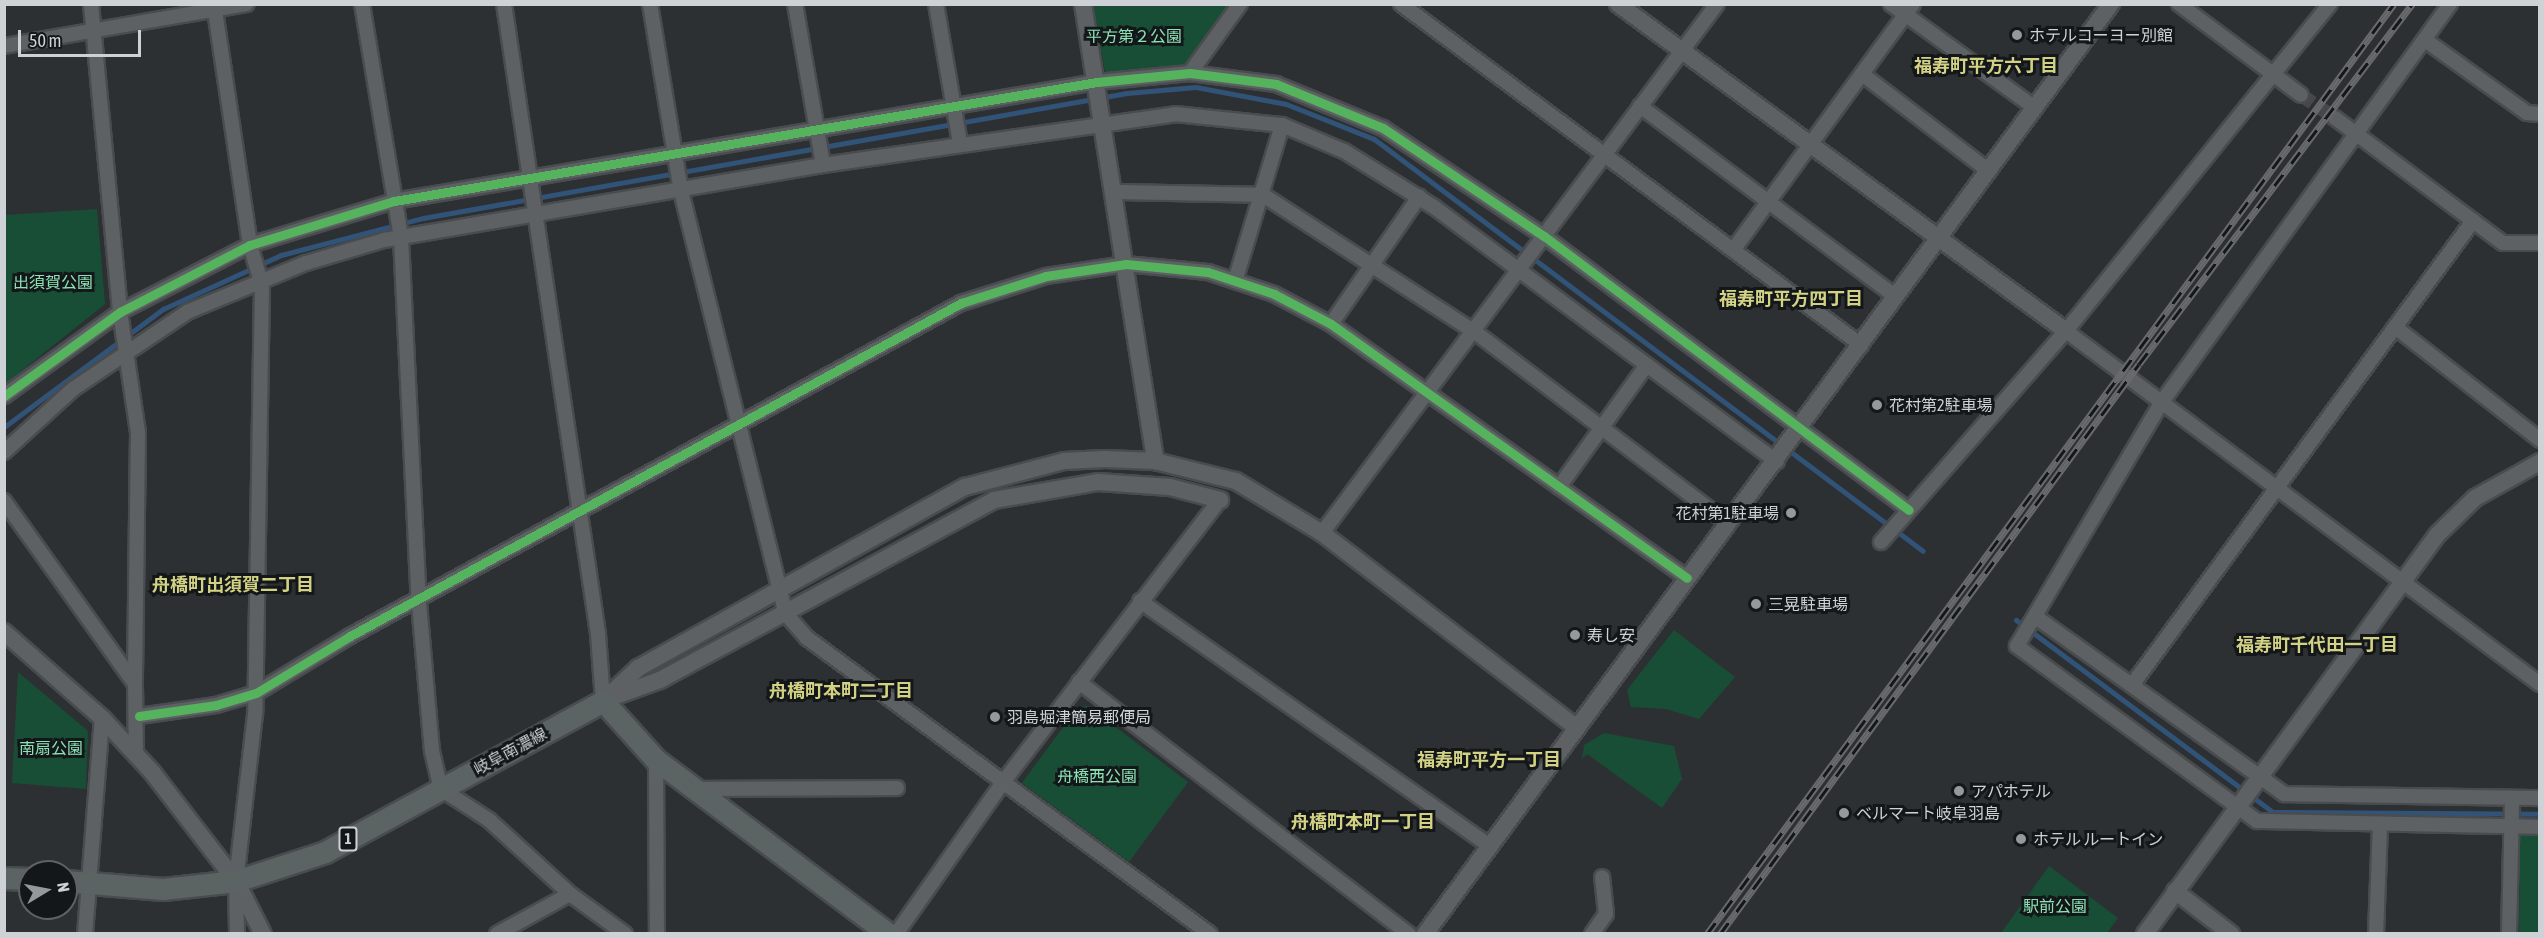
<!DOCTYPE html>
<meta charset="utf-8">
<style>
body{margin:0}
#map{position:relative;width:2544px;height:938px;overflow:hidden;background:#2c3033;font-family:"Asap Condensed","Noto Sans JP",sans-serif}
div>[style]{position:absolute}
.green>*{inset:0;background:#194e36}
.stream>*{height:5px;margin:-2.5px;padding:0 2.5px;transform-origin:2.5px;border-radius:2.5px;background:#315378}
.minor-tunnel>*{height:14px;margin-top:-7px;transform-origin:0;background:repeating-linear-gradient(90deg,#44484b 0 14px,transparent 0 21px)}
.roads{filter:drop-shadow(2px 0 #494c4f) drop-shadow(-2px 0 #494c4f) drop-shadow(0 2px #494c4f) drop-shadow(0 -2px #494c4f)}
.minor>*{height:14px;margin:-7px;padding:0 7px;transform-origin:7px;border-radius:7px;background:#5e6164}
.tertiary>*{height:16px;margin:-8px;padding:0 8px;transform-origin:8px;border-radius:8px;background:#5e6164}
.primary>*{height:21px;margin:-10.5px;padding:0 10.5px;transform-origin:10.5px;border-radius:10.5px;background:#5b6463}
.rail>*{height:7px;margin-top:-3.5px;transform-origin:0;background:repeating-linear-gradient(90deg,#14171a 0 14px,#686a6c 0 28px);box-sizing:border-box;border-block:2px solid #686a6c}
.cycleway>*{height:9px;margin:-4.5px;padding:0 4.5px;transform-origin:4.5px;border-radius:4.5px;background:#56b35d}
.dots>*{width:16px;height:16px;translate:-50% -50%;box-sizing:border-box;border:3px solid #14171a;border-radius:50%}
span{translate:-50% -50%;white-space:nowrap;text-align:center;line-height:1.15;-webkit-text-stroke:6px #14171a;paint-order:stroke}
.shield-label span{padding:2px 4px;background:#14171a;border:2px solid;border-radius:4px;-webkit-text-stroke-width:0}
.shield-label{font-size:15px;color:#ced2d6;font-weight:700}
.poi-label{font-size:16px;color:#ced2d6}
.left{translate:0 -50%;text-align:left}
.right{translate:-100% -50%;text-align:right}
.park-label{font-size:16px;color:#8be3b4}
.street-label{font-size:16px;color:#ced2d6}
.neighbourhood-label{font-size:18px;color:#d3d284;font-weight:700}
.frame{position:absolute;inset:0;border:6px solid #ced2d6;pointer-events:none}
.north{position:absolute;left:18px;top:860px;width:60px;height:60px;box-sizing:border-box;background:#14171a;border:2px solid #5e6265;border-radius:50%;rotate:80deg;font-size:16px;font-weight:700;line-height:24px;text-align:center;color:#ced2d6}
.north::after{content:'';display:block;margin:auto;width:21px;height:27px;background:#95999d;clip-path:polygon(50% 0,100% 100%,50% 72%,0 100%)}
.scale{position:absolute;left:18px;top:30px;width:123px;height:27px;box-sizing:border-box;border:3px solid #ced2d6;border-top:0;padding-left:8px;font-size:18px;line-height:21px;white-space:nowrap;color:#ced2d6;-webkit-text-stroke:4px #14171a;paint-order:stroke}
</style>
<div id="map">
<div class="green">
<div style="clip-path:polygon(1093px 5px,1231px 5px,1187px 66px,1105px 72px)"></div>
<div style="clip-path:polygon(97px 209px,105px 304px,5px 384px,5px 215px)"></div>
<div style="clip-path:polygon(1674px 630px,1735px 677px,1699px 719px,1666px 709px,1631px 707px,1627px 690px)"></div>
<div style="clip-path:polygon(18px 672px,88px 731px,86px 789px,12px 783px)"></div>
<div style="clip-path:polygon(1088px 706px,1188px 782px,1129px 862px,1022px 783px,1078px 707px)"></div>
<div style="clip-path:polygon(1604px 733px,1674px 746px,1682px 779px,1662px 808px,1587px 754px,1582px 759px,1584px 745px)"></div>
<div style="clip-path:polygon(2520px 834px,2539px 834px,2539px 933px,2519px 933px)"></div>
<div style="clip-path:polygon(2049px 866px,2118px 918px,2107px 933px,2001px 933px)"></div>
</div>
<div class="stream">
<div style="left:4px;top:427px;width:198px;rotate:-36.6deg"></div>
<div style="left:163px;top:309px;width:130px;rotate:-24.6deg"></div>
<div style="left:281px;top:255px;width:147px;rotate:-14.6deg"></div>
<div style="left:423px;top:218px;width:715px;rotate:-10.07deg"></div>
<div style="left:1127px;top:93px;width:69px;rotate:-5deg"></div>
<div style="left:1196px;top:87px;width:92px;rotate:10.7deg"></div>
<div style="left:1286px;top:104px;width:95px;rotate:21.7deg"></div>
<div style="left:1374px;top:139px;width:686px;rotate:36.89deg"></div>
<div style="left:2016px;top:620px;width:321px;rotate:36.8deg"></div>
<div style="left:2273px;top:812px;width:267px;rotate:0.4deg"></div>
</div>
<div class="minor-tunnel">
<div style="left:2301px;top:95px;width:41px;rotate:34.1deg"></div>
</div>
<div class="roads">
<div class="minor">
<div style="left:91px;top:4px;width:309px;rotate:84.6deg"></div>
<div style="left:120px;top:312px;width:122px;rotate:81.5deg"></div>
<div style="left:138px;top:433px;width:251px;rotate:90.7deg"></div>
<div style="left:214px;top:4px;width:244px;rotate:81.5deg"></div>
<div style="left:250px;top:245px;width:42px;rotate:73.3deg"></div>
<div style="left:262px;top:285px;width:429px;rotate:90.9deg"></div>
<div style="left:255px;top:714px;width:168px;rotate:96.5deg"></div>
<div style="left:236px;top:881px;width:53px;rotate:88.9deg"></div>
<div style="left:362px;top:4px;width:237px;rotate:80.5deg"></div>
<div style="left:401px;top:238px;width:365px;rotate:87.2deg"></div>
<div style="left:419px;top:603px;width:149px;rotate:85deg"></div>
<div style="left:432px;top:751px;width:39px;rotate:77deg"></div>
<div style="left:441px;top:789px;width:57px;rotate:32.9deg"></div>
<div style="left:489px;top:820px;width:110px;rotate:42.4deg"></div>
<div style="left:570px;top:894px;width:68px;rotate:36deg"></div>
<div style="left:504px;top:4px;width:637px;rotate:81.51deg"></div>
<div style="left:598px;top:634px;width:67px;rotate:85.7deg"></div>
<div style="left:650px;top:4px;width:190px;rotate:80.6deg"></div>
<div style="left:681px;top:191px;width:436px;rotate:76.1deg"></div>
<div style="left:786px;top:614px;width:32px;rotate:49deg"></div>
<div style="left:807px;top:638px;width:500px;rotate:36.3deg"></div>
<div style="left:795px;top:4px;width:163px;rotate:80.1deg"></div>
<div style="left:936px;top:4px;width:141px;rotate:80.2deg"></div>
<div style="left:1401px;top:4px;width:573px;rotate:36.55deg"></div>
<div style="left:1891px;top:4px;width:178px;rotate:35.8deg"></div>
<div style="left:2179px;top:4px;width:152px;rotate:36.7deg"></div>
<div style="left:2450px;top:4px;width:495px;rotate:125.9deg"></div>
<div style="left:2160px;top:405px;width:280px;rotate:120.7deg"></div>
<div style="left:2017px;top:646px;width:297px;rotate:36.1deg"></div>
<div style="left:2257px;top:821px;width:283px;rotate:1.2deg"></div>
<div style="left:2425px;top:40px;width:125px;rotate:35.6deg"></div>
<div style="left:2527px;top:113px;width:13px;rotate:4deg"></div>
<div style="left:4px;top:46px;width:246px;rotate:-9.8deg"></div>
<div style="left:1190px;top:73px;width:85px;rotate:-54.1deg"></div>
<div style="left:1862px;top:74px;width:160px;rotate:37.4deg"></div>
<div style="left:1640px;top:106px;width:319px;rotate:36.7deg"></div>
<div style="left:2335px;top:118px;width:209px;rotate:36.7deg"></div>
<div style="left:2503px;top:243px;width:37px"></div>
<div style="left:1113px;top:192px;width:150px;rotate:1.1deg"></div>
<div style="left:1263px;top:195px;width:252px;rotate:32.9deg"></div>
<div style="left:1475px;top:332px;width:317px;rotate:37.1deg"></div>
<div style="left:1733px;top:250px;width:305px;rotate:-53.8deg"></div>
<div style="left:1235px;top:281px;width:163px;rotate:-73.2deg"></div>
<div style="left:1331px;top:324px;width:155px;rotate:-55.3deg"></div>
<div style="left:2395px;top:327px;width:184px;rotate:37.9deg"></div>
<div style="left:2066px;top:331px;width:591px;rotate:36.68deg"></div>
<div style="left:4px;top:396px;width:143px;rotate:-35.9deg"></div>
<div style="left:120px;top:312px;width:146px;rotate:-27.3deg"></div>
<div style="left:250px;top:245px;width:151px;rotate:-17deg"></div>
<div style="left:394px;top:201px;width:713px;rotate:-9.61deg"></div>
<div style="left:1097px;top:82px;width:93px;rotate:-5.5deg"></div>
<div style="left:1190px;top:73px;width:87px;rotate:7.3deg"></div>
<div style="left:1276px;top:84px;width:116px;rotate:22.4deg"></div>
<div style="left:1383px;top:128px;width:194px;rotate:33.9deg"></div>
<div style="left:1544px;top:236px;width:456px;rotate:36.9deg"></div>
<div style="left:4px;top:452px;width:93px;rotate:-42.4deg"></div>
<div style="left:73px;top:389px;width:138px;rotate:-34deg"></div>
<div style="left:187px;top:312px;width:129px;rotate:-22.4deg"></div>
<div style="left:306px;top:263px;width:81px;rotate:-16.4deg"></div>
<div style="left:384px;top:240px;width:445px;rotate:-9.7deg"></div>
<div style="left:823px;top:165px;width:356px;rotate:-8.2deg"></div>
<div style="left:1175px;top:114px;width:108px;rotate:5.9deg"></div>
<div style="left:1282px;top:125px;width:67px;rotate:22.8deg"></div>
<div style="left:1344px;top:151px;width:106px;rotate:31.9deg"></div>
<div style="left:1434px;top:207px;width:427px;rotate:36.6deg"></div>
<div style="left:1559px;top:487px;width:149px;rotate:-54.3deg"></div>
<div style="left:4px;top:501px;width:225px;rotate:54.4deg"></div>
<div style="left:135px;top:684px;width:72px;rotate:89.2deg"></div>
<div style="left:1322px;top:533px;width:660px;rotate:-53.25deg"></div>
<div style="left:1881px;top:542px;width:281px;rotate:-48.8deg"></div>
<div style="left:2066px;top:331px;width:420px;rotate:-51.1deg"></div>
<div style="left:1140px;top:601px;width:427px;rotate:35deg"></div>
<div style="left:2036px;top:617px;width:305px;rotate:35.5deg"></div>
<div style="left:2284px;top:794px;width:256px;rotate:0.9deg"></div>
<div style="left:1079px;top:682px;width:415px;rotate:37.4deg"></div>
<div style="left:2132px;top:685px;width:576px;rotate:-53.69deg"></div>
<div style="left:139px;top:716px;width:78px;rotate:-8.1deg"></div>
<div style="left:216px;top:705px;width:42px;rotate:-16.7deg"></div>
<div style="left:256px;top:693px;width:110px;rotate:-31.2deg"></div>
<div style="left:350px;top:636px;width:696px;rotate:-28.59deg"></div>
<div style="left:961px;top:303px;width:89px;rotate:-17.6deg"></div>
<div style="left:1046px;top:276px;width:81px;rotate:-8.5deg"></div>
<div style="left:1126px;top:264px;width:82px;rotate:5.6deg"></div>
<div style="left:1208px;top:272px;width:70px;rotate:18.4deg"></div>
<div style="left:1274px;top:294px;width:64px;rotate:27.8deg"></div>
<div style="left:1331px;top:324px;width:437px;rotate:35.5deg"></div>
<div style="left:656px;top:760px;width:174px;rotate:89.7deg"></div>
<div style="left:695px;top:789px;width:202px;rotate:-0.3deg"></div>
<div style="left:85px;top:934px;width:217px;rotate:-85.5deg"></div>
<div style="left:497px;top:934px;width:83px;rotate:-28.7deg"></div>
<div style="left:896px;top:934px;width:187px;rotate:-54.8deg"></div>
<div style="left:1004px;top:781px;width:354px;rotate:-52.5deg"></div>
<div style="left:1592px;top:934px;width:24px;rotate:-55deg"></div>
<div style="left:1606px;top:914px;width:37px;rotate:-96deg"></div>
<div style="left:2376px;top:934px;width:110px;rotate:-87.9deg"></div>
<div style="left:2509px;top:934px;width:136px;rotate:-88.7deg"></div>
</div>
<div class="tertiary">
<div style="left:1083px;top:4px;width:463px;rotate:81deg"></div>
<div style="left:1618px;top:4px;width:555px;rotate:36.13deg"></div>
<div style="left:4px;top:632px;width:130px;rotate:41.3deg"></div>
<div style="left:102px;top:718px;width:74px;rotate:47.2deg"></div>
<div style="left:152px;top:772px;width:138px;rotate:52.4deg"></div>
<div style="left:236px;top:881px;width:59px;rotate:63deg"></div>
<div style="left:610px;top:698px;width:53px;rotate:-19.8deg"></div>
<div style="left:660px;top:680px;width:379px;rotate:-28.3deg"></div>
<div style="left:994px;top:500px;width:106px;rotate:-9.8deg"></div>
<div style="left:1098px;top:482px;width:72px;rotate:4deg"></div>
<div style="left:1170px;top:487px;width:52px;rotate:14.6deg"></div>
<div style="left:603px;top:701px;width:48px;rotate:-43.3deg"></div>
<div style="left:638px;top:668px;width:374px;rotate:-29deg"></div>
<div style="left:965px;top:487px;width:102px;rotate:-14.7deg"></div>
<div style="left:1064px;top:461px;width:41px;rotate:-2.8deg"></div>
<div style="left:1105px;top:459px;width:50px;rotate:2.3deg"></div>
<div style="left:1155px;top:461px;width:83px;rotate:13.9deg"></div>
<div style="left:1236px;top:481px;width:100px;rotate:31.2deg"></div>
<div style="left:1322px;top:533px;width:321px;rotate:37.4deg"></div>
<div style="left:2175px;top:891px;width:71px;rotate:37.5deg"></div>
<div style="left:1425px;top:934px;width:1156px;rotate:-53.59deg"></div>
<div style="left:2145px;top:934px;width:494px;rotate:-53.8deg"></div>
<div style="left:2437px;top:535px;width:53px;rotate:-44.2deg"></div>
<div style="left:2475px;top:498px;width:74px;rotate:-29deg"></div>
</div>
<div class="primary">
<div style="left:4px;top:878px;width:26px;rotate:2deg"></div>
<div style="left:66px;top:881px;width:97px;rotate:4.7deg"></div>
<div style="left:163px;top:889px;width:73px;rotate:-6.3deg"></div>
<div style="left:236px;top:881px;width:94px;rotate:-18deg"></div>
<div style="left:325px;top:852px;width:316px;rotate:-28.5deg"></div>
<div style="left:603px;top:701px;width:79px;rotate:48.1deg"></div>
<div style="left:656px;top:760px;width:291px;rotate:36.8deg"></div>
</div>
</div>
<div class="rail">
<div style="left:1707px;top:934px;width:1156px;rotate:-53.55deg"></div>
<div style="left:1720px;top:934px;width:707px;rotate:-53.68deg"></div>
<div style="left:2139px;top:364px;width:452px;rotate:-52.8deg"></div>
</div>
<div class="cycleway">
<div style="left:4px;top:396px;width:143px;rotate:-35.9deg"></div>
<div style="left:120px;top:312px;width:146px;rotate:-27.3deg"></div>
<div style="left:250px;top:245px;width:151px;rotate:-17deg"></div>
<div style="left:394px;top:201px;width:713px;rotate:-9.61deg"></div>
<div style="left:1097px;top:82px;width:93px;rotate:-5.5deg"></div>
<div style="left:1190px;top:73px;width:87px;rotate:7.3deg"></div>
<div style="left:1276px;top:84px;width:116px;rotate:22.4deg"></div>
<div style="left:1383px;top:128px;width:194px;rotate:33.9deg"></div>
<div style="left:1544px;top:236px;width:456px;rotate:36.9deg"></div>
<div style="left:139px;top:716px;width:78px;rotate:-8.1deg"></div>
<div style="left:216px;top:705px;width:42px;rotate:-16.7deg"></div>
<div style="left:256px;top:693px;width:110px;rotate:-31.2deg"></div>
<div style="left:350px;top:636px;width:696px;rotate:-28.59deg"></div>
<div style="left:961px;top:303px;width:89px;rotate:-17.6deg"></div>
<div style="left:1046px;top:276px;width:81px;rotate:-8.5deg"></div>
<div style="left:1126px;top:264px;width:82px;rotate:5.6deg"></div>
<div style="left:1208px;top:272px;width:70px;rotate:18.4deg"></div>
<div style="left:1274px;top:294px;width:64px;rotate:27.8deg"></div>
<div style="left:1331px;top:324px;width:437px;rotate:35.5deg"></div>
</div>
<div class="dots">
<div style="left:2017px;top:35px;background:#95999d"></div>
<div style="left:1877px;top:405px;background:#95999d"></div>
<div style="left:1791px;top:513px;background:#95999d"></div>
<div style="left:1756px;top:604px;background:#95999d"></div>
<div style="left:1575px;top:635px;background:#95999d"></div>
<div style="left:995px;top:717px;background:#95999d"></div>
<div style="left:1959px;top:791px;background:#95999d"></div>
<div style="left:1844px;top:813px;background:#95999d"></div>
<div style="left:2021px;top:839px;background:#95999d"></div>
</div>
<div class="shield-label">
<span style="left:348px;top:839px">1</span>
</div>
<div class="poi-label">
<span class="left" style="left:2029px;top:35px">ホテルコーヨー別館</span>
<span class="left" style="left:1889px;top:405px">花村第2駐車場</span>
<span class="right" style="left:1779px;top:513px">花村第1駐車場</span>
<span class="left" style="left:1768px;top:604px">三晃駐車場</span>
<span class="left" style="left:1587px;top:635px">寿し安</span>
<span class="left" style="left:1007px;top:717px">羽島堀津簡易郵便局</span>
<span class="left" style="left:1971px;top:791px">アパホテル</span>
<span class="left" style="left:1856px;top:813px">ベルマート岐阜羽島</span>
<span class="left" style="left:2033px;top:839px">ホテル ルートイン</span>
</div>
<div class="park-label">
<span style="left:1134px;top:36px">平方第２公園</span>
<span style="left:53px;top:282px">出須賀公園</span>
<span style="left:51px;top:748px">南扇公園</span>
<span style="left:1097px;top:776px">舟橋西公園</span>
<span style="left:2055px;top:906px">駅前公園</span>
</div>
<div class="street-label">
<span style="left:510px;top:751px;rotate:-28deg">岐阜南濃線</span>
</div>
<div class="neighbourhood-label">
<span style="left:1986px;top:66px">福寿町平方六丁目</span>
<span style="left:1791px;top:299px">福寿町平方四丁目</span>
<span style="left:233px;top:585px">舟橋町出須賀二丁目</span>
<span style="left:2317px;top:645px">福寿町千代田一丁目</span>
<span style="left:841px;top:691px">舟橋町本町二丁目</span>
<span style="left:1489px;top:760px">福寿町平方一丁目</span>
<span style="left:1363px;top:822px">舟橋町本町一丁目</span>
</div>
<div class="frame"></div>
<div class="north">N</div>
<div class="scale">50 m</div>
</div>
